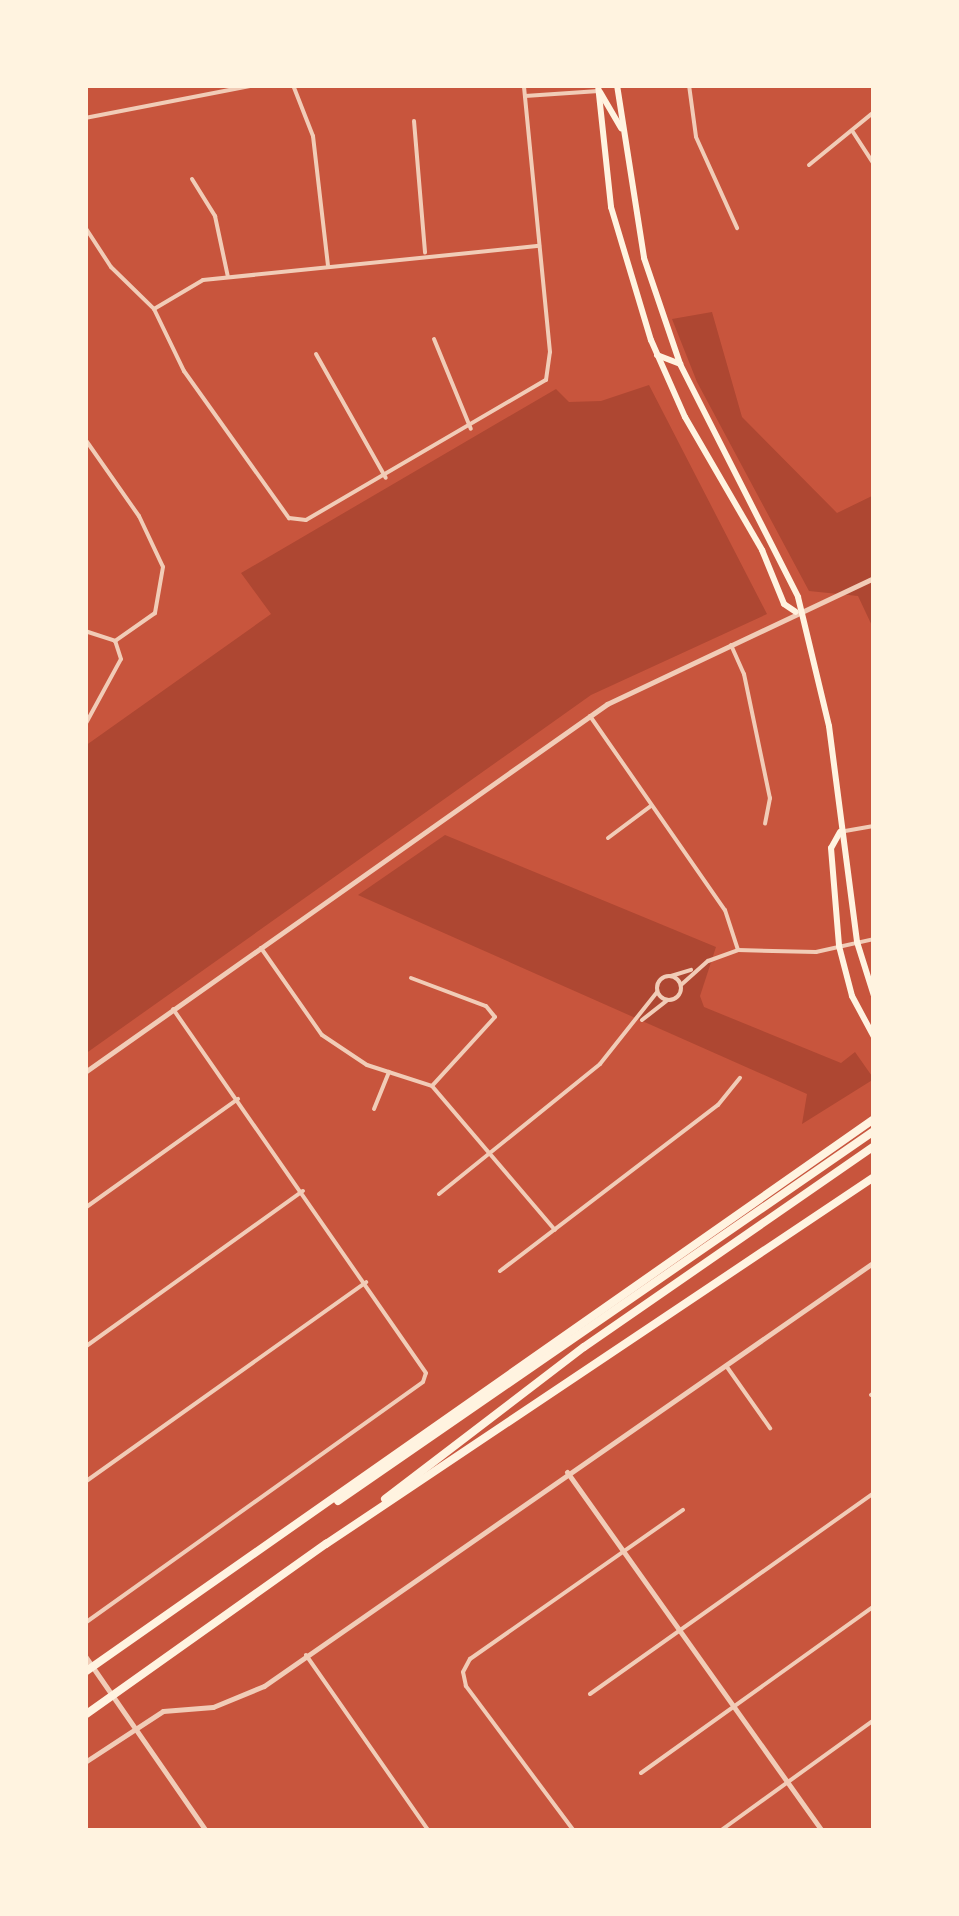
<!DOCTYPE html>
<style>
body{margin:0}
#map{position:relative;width:959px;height:1916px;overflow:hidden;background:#c8553d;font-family:"PT Sans Narrow",sans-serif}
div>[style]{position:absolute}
.green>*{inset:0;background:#ae4732}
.minor>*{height:4px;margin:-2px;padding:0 2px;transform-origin:2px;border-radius:2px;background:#f1ccb7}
.minor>.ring{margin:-2px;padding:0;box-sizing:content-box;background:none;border:4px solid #f1ccb7;border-radius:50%}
.tertiary>*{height:5px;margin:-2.5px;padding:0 2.5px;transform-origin:2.5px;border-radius:2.5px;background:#f1ccb7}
.secondary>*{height:6px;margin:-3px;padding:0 3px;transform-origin:3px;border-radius:3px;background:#fff3e0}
.motorway>*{height:8px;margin:-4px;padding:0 4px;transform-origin:4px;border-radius:4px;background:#fff3e0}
span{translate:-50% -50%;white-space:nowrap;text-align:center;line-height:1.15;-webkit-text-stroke:8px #fff3e0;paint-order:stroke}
.frame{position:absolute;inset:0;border:88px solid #fff3e0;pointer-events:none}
</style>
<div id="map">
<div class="green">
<div style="clip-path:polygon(712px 312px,742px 417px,837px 513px,874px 495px,874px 630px,858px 596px,809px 591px,697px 382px,672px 319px)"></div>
<div style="clip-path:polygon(649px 385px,767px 614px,591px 695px,85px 1054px,85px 746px,271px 614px,241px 573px,556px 389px,569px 402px,601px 401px)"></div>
<div style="clip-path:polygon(445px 835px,716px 947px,700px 996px,704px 1007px,841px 1063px,855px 1052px,874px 1079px,802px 1124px,807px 1094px,358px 895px)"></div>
</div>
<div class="minor">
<div style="left:293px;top:85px;width:55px;rotate:68.6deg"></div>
<div style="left:313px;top:136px;width:131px;rotate:83.4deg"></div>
<div style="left:689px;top:85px;width:52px;rotate:82.3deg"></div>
<div style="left:696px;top:137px;width:100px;rotate:65.7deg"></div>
<div style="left:525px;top:96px;width:74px;rotate:-3.9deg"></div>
<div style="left:85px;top:118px;width:172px;rotate:-11deg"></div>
<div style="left:414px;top:121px;width:132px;rotate:85.2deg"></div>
<div style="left:853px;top:132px;width:38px;rotate:57deg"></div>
<div style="left:809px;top:165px;width:84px;rotate:-39.2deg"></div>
<div style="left:192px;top:179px;width:44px;rotate:58.1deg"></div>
<div style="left:215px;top:216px;width:62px;rotate:78deg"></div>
<div style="left:85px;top:227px;width:48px;rotate:57deg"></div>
<div style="left:111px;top:267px;width:60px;rotate:44.3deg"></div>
<div style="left:154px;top:309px;width:69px;rotate:64.2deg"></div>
<div style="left:184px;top:371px;width:181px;rotate:54.5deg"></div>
<div style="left:289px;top:518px;width:17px;rotate:7deg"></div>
<div style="left:306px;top:520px;width:278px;rotate:-30.3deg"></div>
<div style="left:546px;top:380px;width:28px;rotate:-82deg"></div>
<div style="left:550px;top:352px;width:268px;rotate:-95.6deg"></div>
<div style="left:154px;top:309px;width:57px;rotate:-30.6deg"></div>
<div style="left:203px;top:280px;width:338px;rotate:-5.8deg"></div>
<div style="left:434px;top:339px;width:97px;rotate:67.7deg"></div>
<div style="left:316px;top:354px;width:142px;rotate:60.6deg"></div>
<div style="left:85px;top:439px;width:94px;rotate:55deg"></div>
<div style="left:139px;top:516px;width:56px;rotate:64.8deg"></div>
<div style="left:163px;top:567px;width:47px;rotate:99.9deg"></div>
<div style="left:155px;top:613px;width:49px;rotate:145deg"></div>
<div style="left:85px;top:631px;width:32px;rotate:18deg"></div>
<div style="left:731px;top:645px;width:32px;rotate:66deg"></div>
<div style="left:744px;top:674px;width:127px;rotate:78.2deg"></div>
<div style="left:770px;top:798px;width:26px;rotate:101deg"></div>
<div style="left:590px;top:716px;width:236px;rotate:55.2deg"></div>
<div style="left:725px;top:910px;width:42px;rotate:72deg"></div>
<div style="left:85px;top:725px;width:75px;rotate:-61.4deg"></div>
<div style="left:121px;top:659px;width:19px;rotate:-108deg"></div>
<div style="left:845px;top:831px;width:29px;rotate:-10deg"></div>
<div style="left:608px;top:838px;width:54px;rotate:-36.7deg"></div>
<div style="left:261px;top:948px;width:106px;rotate:55deg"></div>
<div style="left:322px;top:1035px;width:54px;rotate:33.7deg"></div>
<div style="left:367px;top:1065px;width:68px;rotate:17.9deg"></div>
<div style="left:432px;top:1086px;width:189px;rotate:49.5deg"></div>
<div class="ring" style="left:657px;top:976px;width:20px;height:20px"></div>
<div style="left:671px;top:976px;width:21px;rotate:-17deg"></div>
<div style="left:411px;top:978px;width:80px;rotate:20.5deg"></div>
<div style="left:486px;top:1006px;width:14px;rotate:51deg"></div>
<div style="left:495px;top:1017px;width:93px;rotate:132.4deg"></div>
<div style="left:681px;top:985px;width:36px;rotate:-42deg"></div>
<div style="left:708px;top:961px;width:32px;rotate:-20deg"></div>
<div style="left:738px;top:950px;width:78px;rotate:1.5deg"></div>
<div style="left:816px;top:952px;width:59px;rotate:-12.6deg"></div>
<div style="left:642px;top:1020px;width:31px;rotate:-38deg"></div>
<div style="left:374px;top:1109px;width:40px;rotate:-68deg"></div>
<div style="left:439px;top:1194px;width:207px;rotate:-38.9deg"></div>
<div style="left:600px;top:1064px;width:92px;rotate:-51.6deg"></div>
<div style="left:85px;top:1208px;width:188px;rotate:-35.5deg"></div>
<div style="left:500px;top:1271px;width:274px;rotate:-37.3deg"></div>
<div style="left:718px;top:1105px;width:35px;rotate:-51deg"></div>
<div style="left:85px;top:1347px;width:268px;rotate:-35.6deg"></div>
<div style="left:727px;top:1367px;width:75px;rotate:54.8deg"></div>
<div style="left:871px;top:1395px;width:4px;rotate:-34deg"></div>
<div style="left:85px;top:1482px;width:345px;rotate:-35.4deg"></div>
<div style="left:85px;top:1623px;width:415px;rotate:-35.5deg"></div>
<div style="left:423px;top:1382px;width:9px;rotate:-72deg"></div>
<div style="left:426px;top:1373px;width:443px;rotate:-124.8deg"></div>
<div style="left:306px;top:1655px;width:215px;rotate:55.1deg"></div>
<div style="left:590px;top:1694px;width:348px;rotate:-35.3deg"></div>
<div style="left:641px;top:1773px;width:287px;rotate:-35.6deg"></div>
<div style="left:271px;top:1831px;width:18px"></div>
<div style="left:574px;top:1831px;width:181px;rotate:-126.7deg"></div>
<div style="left:466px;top:1686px;width:14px;rotate:-102deg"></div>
<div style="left:463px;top:1672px;width:15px;rotate:-62deg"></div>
<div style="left:470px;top:1659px;width:260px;rotate:-35deg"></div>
<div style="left:720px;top:1831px;width:190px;rotate:-35.8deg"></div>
</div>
<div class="tertiary">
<div style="left:85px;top:1072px;width:639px;rotate:-35.18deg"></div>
<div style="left:607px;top:704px;width:295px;rotate:-25.3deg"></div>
<div style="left:567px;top:1472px;width:440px;rotate:54.6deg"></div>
<div style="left:85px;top:1656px;width:213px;rotate:55.3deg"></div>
<div style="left:85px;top:1762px;width:93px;rotate:-33.2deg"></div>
<div style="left:163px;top:1711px;width:50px;rotate:-4.6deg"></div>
<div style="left:213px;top:1707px;width:55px;rotate:-22.4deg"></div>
<div style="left:264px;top:1686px;width:743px;rotate:-34.8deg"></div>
</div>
<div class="secondary">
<div style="left:598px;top:85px;width:123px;rotate:83.9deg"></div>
<div style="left:611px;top:207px;width:139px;rotate:73.3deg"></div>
<div style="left:651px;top:340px;width:84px;rotate:66.2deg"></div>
<div style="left:685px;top:417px;width:154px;rotate:59.9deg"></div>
<div style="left:762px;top:550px;width:58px;rotate:67.8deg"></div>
<div style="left:784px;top:604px;width:14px;rotate:34deg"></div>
<div style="left:617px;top:85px;width:175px;rotate:81.1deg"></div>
<div style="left:644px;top:258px;width:112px;rotate:71.2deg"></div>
<div style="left:680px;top:364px;width:261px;rotate:63.1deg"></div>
<div style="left:798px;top:597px;width:133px;rotate:76.5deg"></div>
<div style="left:829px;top:726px;width:218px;rotate:82.6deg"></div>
<div style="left:857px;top:942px;width:57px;rotate:72.5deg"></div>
<div style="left:600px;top:92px;width:42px;rotate:59.7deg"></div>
<div style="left:657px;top:355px;width:25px;rotate:21deg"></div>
<div style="left:840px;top:832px;width:18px;rotate:119deg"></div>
<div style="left:831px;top:848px;width:98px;rotate:85.3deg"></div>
<div style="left:839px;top:946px;width:52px;rotate:75.4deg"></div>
<div style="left:852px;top:996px;width:47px;rotate:61.8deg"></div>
</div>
<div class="motorway">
<div style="left:385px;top:1499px;width:250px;rotate:-37.4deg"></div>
<div style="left:584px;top:1347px;width:353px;rotate:-34.7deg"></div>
<div style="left:338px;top:1501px;width:651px;rotate:-34.62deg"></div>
<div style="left:85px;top:1672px;width:963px;rotate:-35.03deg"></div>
<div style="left:85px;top:1715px;width:296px;rotate:-35.4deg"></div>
<div style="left:326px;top:1544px;width:660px;rotate:-33.81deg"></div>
</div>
<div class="frame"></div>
</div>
